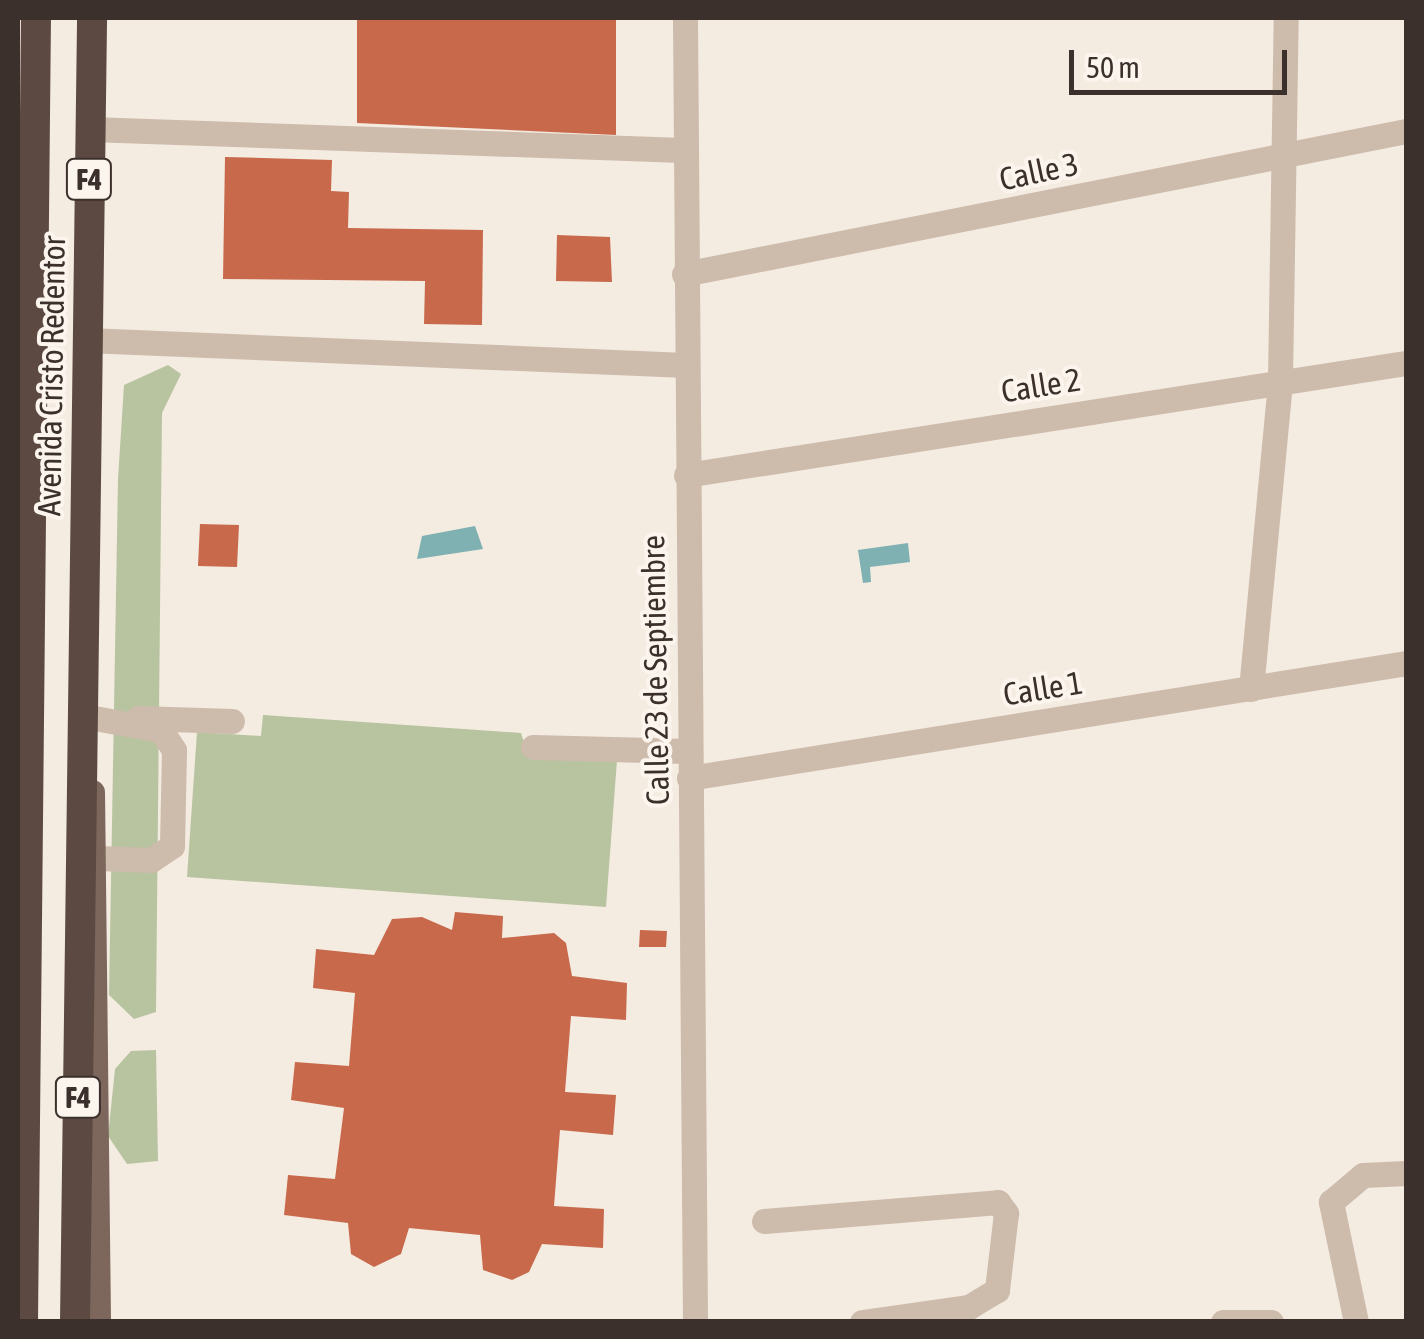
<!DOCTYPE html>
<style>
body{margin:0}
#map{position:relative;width:1424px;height:1339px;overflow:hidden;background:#f4ebe1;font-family:"Asap Condensed",sans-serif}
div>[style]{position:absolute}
.green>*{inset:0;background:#b8c4a0}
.water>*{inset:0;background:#7fb0b2}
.building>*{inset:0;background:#c8694b}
.minor>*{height:25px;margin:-12.5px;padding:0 12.5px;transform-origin:12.5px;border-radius:12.5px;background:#cdbbac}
.major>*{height:25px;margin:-12.5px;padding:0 12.5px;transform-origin:12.5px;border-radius:12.5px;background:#7d675c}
.highway>*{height:30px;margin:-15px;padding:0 15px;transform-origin:15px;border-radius:15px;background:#5c4a42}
span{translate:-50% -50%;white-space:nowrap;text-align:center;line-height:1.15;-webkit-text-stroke:8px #fbf5ee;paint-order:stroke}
.shield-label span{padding:2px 8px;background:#fbf5ee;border:2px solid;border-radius:8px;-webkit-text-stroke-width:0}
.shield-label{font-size:30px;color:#3b302b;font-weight:700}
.street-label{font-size:32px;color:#3b302b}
.frame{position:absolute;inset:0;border:20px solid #3b302b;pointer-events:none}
.scale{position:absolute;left:1069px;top:50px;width:218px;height:45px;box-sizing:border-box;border:5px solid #3b302b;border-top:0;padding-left:12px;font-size:30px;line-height:35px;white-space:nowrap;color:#3b302b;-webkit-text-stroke:8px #fbf5ee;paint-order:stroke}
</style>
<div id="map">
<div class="green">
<div style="clip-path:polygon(168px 365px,181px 374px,162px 413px,156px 1012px,134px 1019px,109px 995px,118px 479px,124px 385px)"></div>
<div style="clip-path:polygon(263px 715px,521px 733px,528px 754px,617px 760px,606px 907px,187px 877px,197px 732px,261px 736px)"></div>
<div style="clip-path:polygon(156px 1050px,158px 1161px,127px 1164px,108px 1136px,115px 1069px,131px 1051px)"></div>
</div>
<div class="water">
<div style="clip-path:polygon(475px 526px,483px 549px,417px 559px,422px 536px)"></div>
<div style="clip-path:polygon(908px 543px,910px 562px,870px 567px,871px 582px,863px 583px,858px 550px)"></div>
</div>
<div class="building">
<div style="clip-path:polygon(357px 18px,616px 18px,616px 135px,357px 123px)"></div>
<div style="clip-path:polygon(225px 157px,332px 160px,331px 191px,349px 192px,348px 228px,483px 230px,482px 325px,424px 324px,425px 281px,223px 279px)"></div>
<div style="clip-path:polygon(557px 235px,610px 237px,612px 282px,556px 281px)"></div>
<div style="clip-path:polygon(200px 524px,239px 525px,237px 567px,198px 566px)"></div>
<div style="clip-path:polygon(455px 912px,503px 916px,502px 938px,554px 933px,566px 943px,572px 976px,627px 983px,626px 1020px,571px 1016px,565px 1092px,616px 1095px,613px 1135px,560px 1130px,554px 1206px,604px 1209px,603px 1248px,542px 1244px,529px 1272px,512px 1280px,483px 1270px,480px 1235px,409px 1228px,401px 1254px,374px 1267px,351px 1254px,348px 1223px,284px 1215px,288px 1175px,335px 1179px,344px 1108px,291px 1100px,295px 1062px,349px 1066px,355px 993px,313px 988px,316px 949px,374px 955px,392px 919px,422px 917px,452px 930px)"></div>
<div style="clip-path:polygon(640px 930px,667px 931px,666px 947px,639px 947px)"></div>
</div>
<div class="minor">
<div style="left:685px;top:18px;width:1304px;rotate:89.56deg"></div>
<div style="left:90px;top:129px;width:593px;rotate:2.03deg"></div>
<div style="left:684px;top:274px;width:736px;rotate:-11.2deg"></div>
<div style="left:87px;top:340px;width:599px;rotate:2.39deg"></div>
<div style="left:686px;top:475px;width:729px;rotate:-8.84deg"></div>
<div style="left:1251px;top:689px;width:309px;rotate:-84.6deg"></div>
<div style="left:1280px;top:381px;width:363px;rotate:-89.1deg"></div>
<div style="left:83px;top:716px;width:79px;rotate:10.2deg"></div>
<div style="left:161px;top:730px;width:24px;rotate:57deg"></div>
<div style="left:174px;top:750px;width:96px;rotate:91.2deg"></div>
<div style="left:172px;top:846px;width:25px;rotate:146deg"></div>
<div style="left:151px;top:860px;width:53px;rotate:-177.8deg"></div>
<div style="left:138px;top:718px;width:94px;rotate:1.8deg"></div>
<div style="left:533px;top:747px;width:156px;rotate:1.5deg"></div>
<div style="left:689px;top:778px;width:726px;rotate:-9.11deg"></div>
<div style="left:764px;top:1221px;width:235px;rotate:-4.6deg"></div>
<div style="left:998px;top:1202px;width:14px;rotate:54deg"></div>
<div style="left:1006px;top:1213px;width:78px;rotate:96.7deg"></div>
<div style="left:997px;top:1290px;width:33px;rotate:149deg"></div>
<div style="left:969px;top:1307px;width:108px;rotate:172deg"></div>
<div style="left:1223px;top:1322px;width:48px"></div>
<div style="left:1356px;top:1322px;width:123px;rotate:-101.8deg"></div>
<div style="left:1331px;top:1202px;width:42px;rotate:-40.2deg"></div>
<div style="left:1363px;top:1175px;width:43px;rotate:-2.7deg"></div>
</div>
<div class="major">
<div style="left:92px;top:792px;width:530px;rotate:89.35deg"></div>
</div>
<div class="highway">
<div style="left:23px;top:1322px;width:1304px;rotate:-89.43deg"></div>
<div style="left:75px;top:1322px;width:1304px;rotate:-89.25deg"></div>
</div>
<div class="shield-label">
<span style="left:89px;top:179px">F4</span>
<span style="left:78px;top:1097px">F4</span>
</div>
<div class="street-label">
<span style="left:1039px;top:172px;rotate:-12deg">Calle 3</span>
<span style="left:52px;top:376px;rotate:-89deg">Avenida Cristo Redentor</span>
<span style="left:1041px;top:386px;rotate:-9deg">Calle 2</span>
<span style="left:656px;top:670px;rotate:-91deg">Calle 23 de Septiembre</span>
<span style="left:1043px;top:689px;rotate:-9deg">Calle 1</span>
</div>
<div class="frame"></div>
<div class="scale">50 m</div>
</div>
